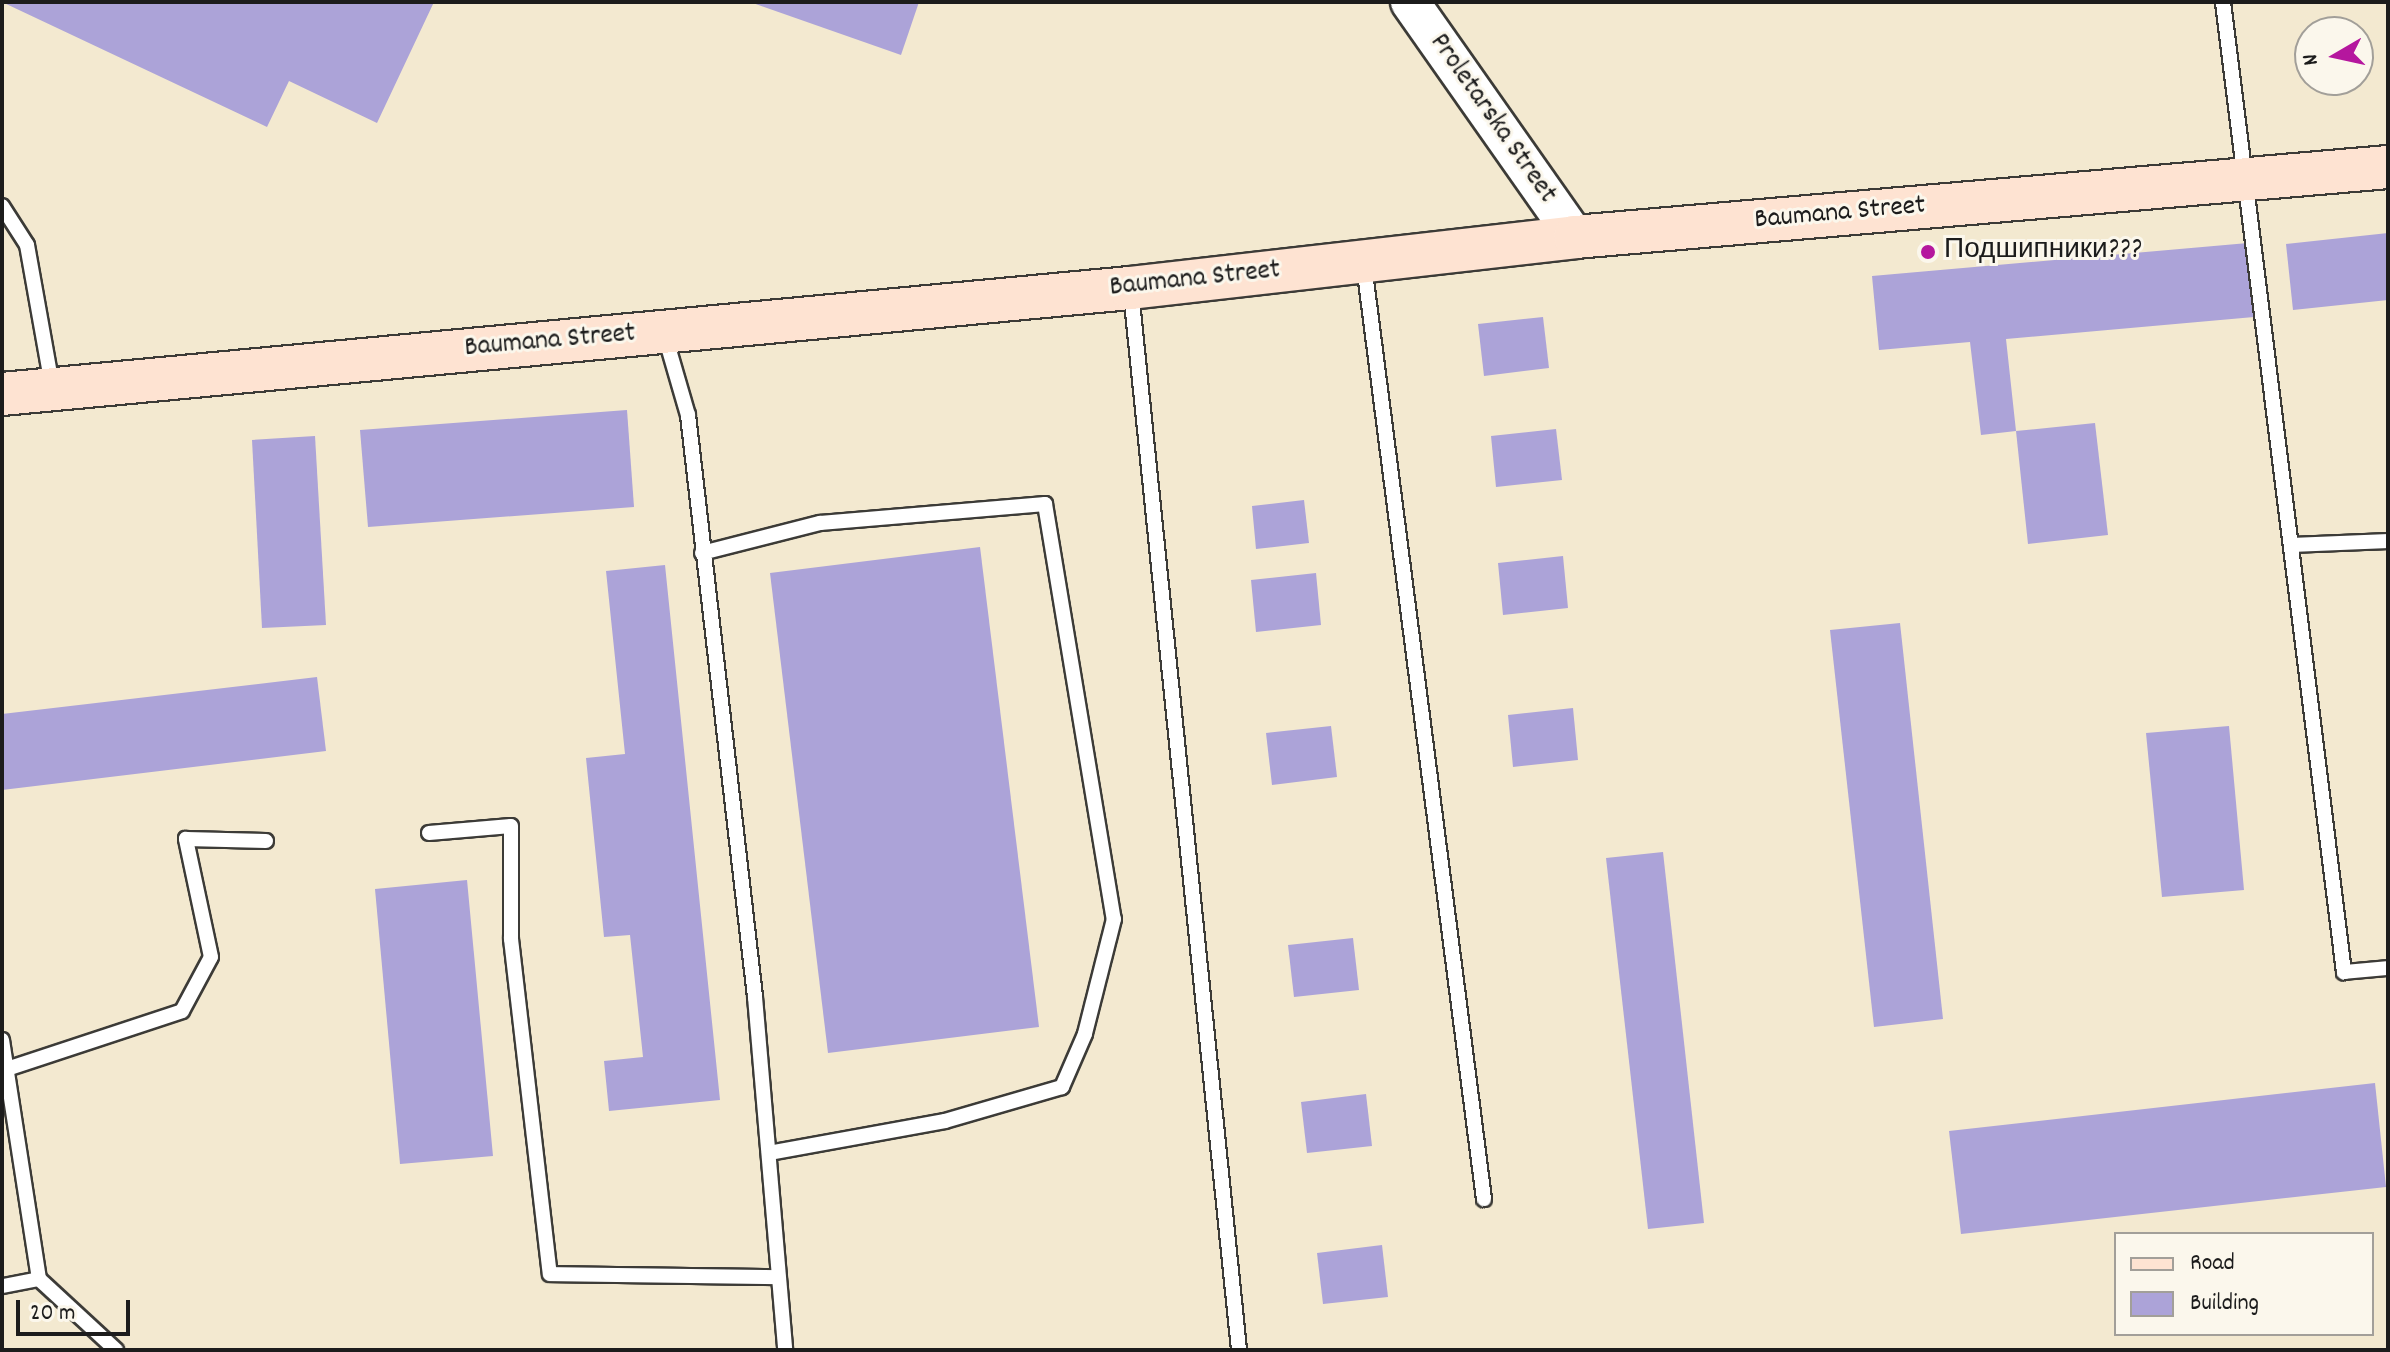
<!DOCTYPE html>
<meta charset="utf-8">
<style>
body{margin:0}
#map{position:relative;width:2390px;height:1352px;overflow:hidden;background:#f3e9d0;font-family:Dekko,sans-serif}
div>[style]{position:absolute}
.building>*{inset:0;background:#aca3d8}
.roads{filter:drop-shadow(2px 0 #3c3b37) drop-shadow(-2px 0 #3c3b37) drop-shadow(0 2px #3c3b37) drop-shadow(0 -2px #3c3b37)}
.service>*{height:14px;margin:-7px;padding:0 7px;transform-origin:7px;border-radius:7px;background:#fff}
.tertiary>*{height:38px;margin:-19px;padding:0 19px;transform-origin:19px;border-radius:19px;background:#fff}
.secondary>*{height:42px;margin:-21px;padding:0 21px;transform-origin:21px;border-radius:21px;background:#fee3d2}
.dots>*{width:22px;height:22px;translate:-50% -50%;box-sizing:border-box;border:4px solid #fbf7ec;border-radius:50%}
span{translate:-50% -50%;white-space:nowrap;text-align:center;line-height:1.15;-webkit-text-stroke:6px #fbf7ec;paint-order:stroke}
.street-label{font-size:28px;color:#1c1c1c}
.poi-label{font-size:28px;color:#1c1c1c}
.left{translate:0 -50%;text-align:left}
.frame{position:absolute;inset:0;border:4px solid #1c1c1c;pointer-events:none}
.legend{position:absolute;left:2114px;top:1232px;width:260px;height:104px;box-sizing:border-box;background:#fbf7ec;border:2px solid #a29f99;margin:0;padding:10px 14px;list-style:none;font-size:24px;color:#1c1c1c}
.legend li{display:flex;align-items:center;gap:16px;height:40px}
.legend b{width:40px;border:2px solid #a29f99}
.north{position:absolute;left:2294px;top:16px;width:80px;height:80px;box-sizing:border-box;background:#fbf7ec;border:2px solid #a29f99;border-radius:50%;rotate:261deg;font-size:22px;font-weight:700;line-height:32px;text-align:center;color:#1c1c1c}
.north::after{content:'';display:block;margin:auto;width:28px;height:36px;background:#b5179e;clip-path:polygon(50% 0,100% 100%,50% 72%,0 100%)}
.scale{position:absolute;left:16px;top:1300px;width:114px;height:36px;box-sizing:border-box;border:4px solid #1c1c1c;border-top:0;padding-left:10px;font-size:24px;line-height:28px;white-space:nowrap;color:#1c1c1c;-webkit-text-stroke:6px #fbf7ec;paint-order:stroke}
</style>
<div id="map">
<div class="building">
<div style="clip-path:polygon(2px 2px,434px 2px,377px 123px,289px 81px,267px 127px)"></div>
<div style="clip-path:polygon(750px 2px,919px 2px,901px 55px)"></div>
<div style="clip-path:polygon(2388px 233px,2388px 300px,2293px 310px,2286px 244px)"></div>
<div style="clip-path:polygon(2248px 243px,2254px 317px,2006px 339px,2016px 431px,1981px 435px,1970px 342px,1879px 350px,1872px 276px)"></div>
<div style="clip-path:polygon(1543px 317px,1549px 368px,1484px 376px,1478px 324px)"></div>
<div style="clip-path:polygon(627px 410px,634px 507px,368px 527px,360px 430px)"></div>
<div style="clip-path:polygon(2095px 423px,2108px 535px,2028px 544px,2016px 431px)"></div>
<div style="clip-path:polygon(1556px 429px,1562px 480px,1496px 487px,1491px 436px)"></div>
<div style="clip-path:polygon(315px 436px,326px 625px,262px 628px,252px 440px)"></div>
<div style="clip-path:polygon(1304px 500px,1309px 543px,1256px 549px,1252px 506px)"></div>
<div style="clip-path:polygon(980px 547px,1039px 1027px,828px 1053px,770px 573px)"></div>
<div style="clip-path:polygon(1563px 556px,1568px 608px,1503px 615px,1498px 563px)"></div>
<div style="clip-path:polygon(665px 565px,720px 1100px,609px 1111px,604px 1061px,643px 1057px,630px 935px,604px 937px,586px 758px,625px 754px,606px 571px)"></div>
<div style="clip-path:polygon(1316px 573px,1321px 625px,1256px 632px,1251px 580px)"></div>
<div style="clip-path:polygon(1900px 623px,1943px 1019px,1874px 1027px,1830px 630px)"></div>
<div style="clip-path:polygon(317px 677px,326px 751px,2px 790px,2px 714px)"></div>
<div style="clip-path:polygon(1573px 708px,1578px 760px,1513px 767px,1508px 715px)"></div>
<div style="clip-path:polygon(1331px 726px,1337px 777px,1272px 785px,1266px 733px)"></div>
<div style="clip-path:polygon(2229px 726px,2244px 890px,2162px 897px,2146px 733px)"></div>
<div style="clip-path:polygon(1663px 852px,1704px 1223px,1648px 1229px,1606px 858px)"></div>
<div style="clip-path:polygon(467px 880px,493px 1156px,400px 1164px,375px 889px)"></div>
<div style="clip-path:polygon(1353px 938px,1359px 990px,1294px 997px,1288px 945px)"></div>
<div style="clip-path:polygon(2375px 1083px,2386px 1187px,1961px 1234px,1949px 1131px)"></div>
<div style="clip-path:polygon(1366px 1094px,1372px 1146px,1307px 1153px,1301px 1102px)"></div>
<div style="clip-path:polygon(1382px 1245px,1388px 1297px,1323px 1304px,1317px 1253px)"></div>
</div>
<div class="roads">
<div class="service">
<div style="left:2223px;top:2px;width:978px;rotate:82.89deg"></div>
<div style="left:2344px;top:972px;width:44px;rotate:-5.2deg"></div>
<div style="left:2px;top:206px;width:46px;rotate:57.3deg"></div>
<div style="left:27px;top:245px;width:142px;rotate:79.9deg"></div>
<div style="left:1364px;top:265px;width:942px;rotate:82.68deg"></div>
<div style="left:1131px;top:292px;width:1063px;rotate:84.17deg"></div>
<div style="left:665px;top:336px;width:82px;rotate:73.8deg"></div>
<div style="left:688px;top:415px;width:586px;rotate:83.43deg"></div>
<div style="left:755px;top:997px;width:354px;rotate:85.1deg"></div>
<div style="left:2292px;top:545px;width:96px;rotate:-2.4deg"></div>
<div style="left:702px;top:553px;width:122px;rotate:-14.3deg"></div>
<div style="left:820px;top:523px;width:226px;rotate:-4.8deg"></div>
<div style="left:1045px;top:504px;width:421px;rotate:80.6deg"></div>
<div style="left:1114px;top:919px;width:119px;rotate:104.2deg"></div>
<div style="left:1085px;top:1034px;width:58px;rotate:113.5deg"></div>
<div style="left:1062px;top:1087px;width:122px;rotate:163.8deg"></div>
<div style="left:945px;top:1121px;width:179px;rotate:169.7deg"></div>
<div style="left:429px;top:833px;width:82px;rotate:-4.9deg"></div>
<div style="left:511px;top:826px;width:113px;rotate:90deg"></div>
<div style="left:511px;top:939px;width:337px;rotate:83.4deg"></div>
<div style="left:550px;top:1274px;width:226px;rotate:0.8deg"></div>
<div style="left:2px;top:1040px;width:242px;rotate:81.2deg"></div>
<div style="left:39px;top:1279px;width:38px;rotate:169deg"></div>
<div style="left:7px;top:1069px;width:184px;rotate:-18.3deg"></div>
<div style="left:182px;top:1011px;width:61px;rotate:-61.8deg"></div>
<div style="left:211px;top:957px;width:121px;rotate:-102deg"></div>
<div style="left:186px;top:839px;width:80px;rotate:1.4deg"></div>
<div style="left:39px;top:1279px;width:105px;rotate:42.7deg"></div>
</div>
<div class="tertiary">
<div style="left:1410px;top:2px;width:287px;rotate:54.9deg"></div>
</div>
<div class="secondary">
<div style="left:2px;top:394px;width:1133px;rotate:-5.37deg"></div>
<div style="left:1130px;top:288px;width:448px;rotate:-6.5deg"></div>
<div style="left:1575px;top:237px;width:816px;rotate:-4.92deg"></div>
</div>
</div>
<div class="dots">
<div style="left:1928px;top:252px;background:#b5179e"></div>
</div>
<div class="street-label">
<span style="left:1492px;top:119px;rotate:55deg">Proletarska Street</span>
<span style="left:1840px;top:214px;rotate:-5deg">Baumana Street</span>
<span style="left:1195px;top:280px;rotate:-6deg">Baumana Street</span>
<span style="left:550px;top:342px;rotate:-5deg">Baumana Street</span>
</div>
<div class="poi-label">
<span class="left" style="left:1944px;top:252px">Подшипники???</span>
</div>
<div class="frame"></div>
<ul class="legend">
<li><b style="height:10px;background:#fee3d2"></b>Road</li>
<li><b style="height:22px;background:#aca3d8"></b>Building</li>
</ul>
<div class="north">N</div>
<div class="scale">20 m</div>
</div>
